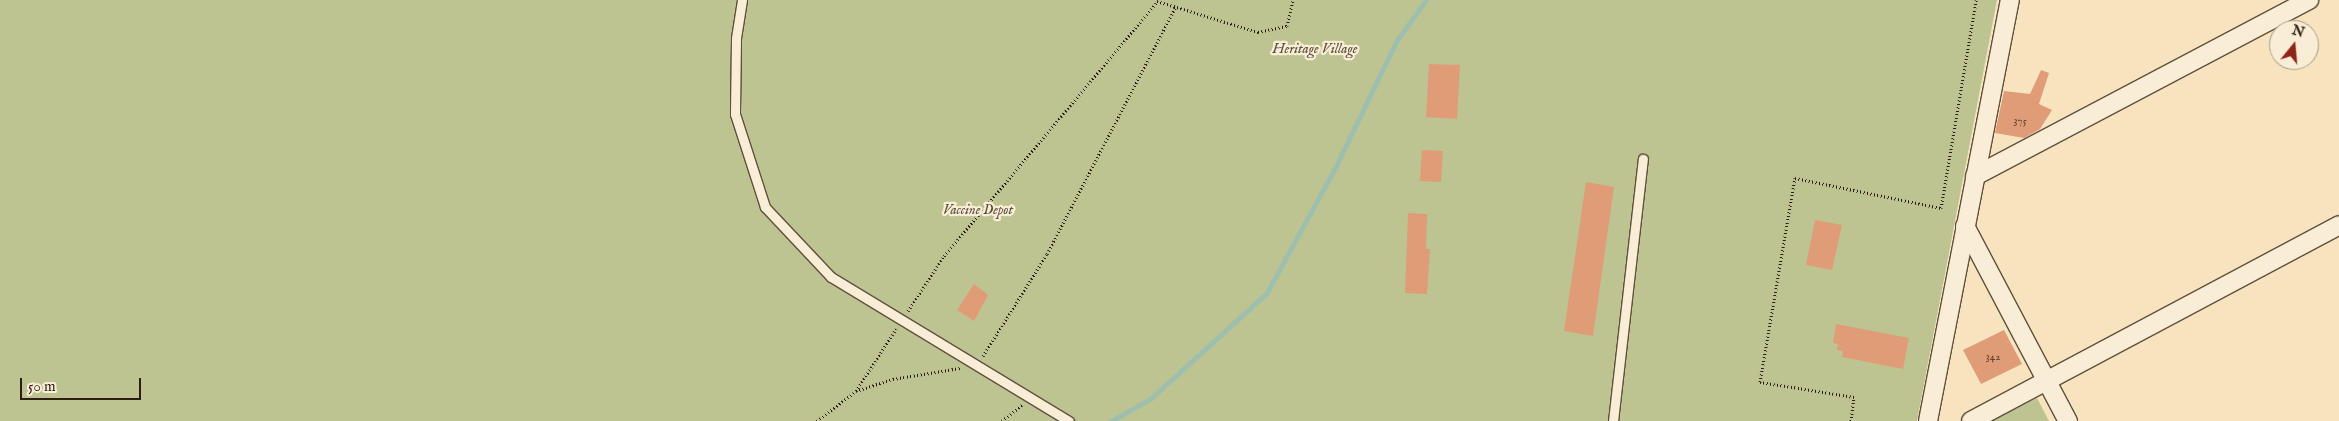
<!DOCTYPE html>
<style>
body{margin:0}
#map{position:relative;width:2339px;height:421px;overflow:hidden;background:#f7e4be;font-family:"IM FELL English",serif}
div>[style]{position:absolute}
.green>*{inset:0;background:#bdc491}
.stream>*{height:5px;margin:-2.5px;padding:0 2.5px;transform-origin:2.5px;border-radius:2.5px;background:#9ebfad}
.building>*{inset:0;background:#e09c77}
.path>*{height:3px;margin-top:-1.5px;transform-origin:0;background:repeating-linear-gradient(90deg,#2d1d13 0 1px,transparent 0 3.5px)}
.roads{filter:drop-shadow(1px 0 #604f3e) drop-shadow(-1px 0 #604f3e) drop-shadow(0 1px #604f3e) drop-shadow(0 -1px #604f3e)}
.lane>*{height:9px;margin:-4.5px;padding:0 4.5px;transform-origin:4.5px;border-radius:4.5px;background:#faedd5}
.street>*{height:18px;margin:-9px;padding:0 9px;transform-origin:9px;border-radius:9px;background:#faedd5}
span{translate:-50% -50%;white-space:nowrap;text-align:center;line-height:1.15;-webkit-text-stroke:4.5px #faedd5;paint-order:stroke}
.number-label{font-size:11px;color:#5a3d2c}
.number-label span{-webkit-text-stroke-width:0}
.park-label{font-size:14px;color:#584f39;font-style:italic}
.north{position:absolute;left:2269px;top:20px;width:50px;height:50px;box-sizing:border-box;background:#faedd5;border:1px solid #a89a87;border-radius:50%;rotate:17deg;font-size:14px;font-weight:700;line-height:20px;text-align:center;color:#2d1d13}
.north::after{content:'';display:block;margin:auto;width:18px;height:22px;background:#8f2418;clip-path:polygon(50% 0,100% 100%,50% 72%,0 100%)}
.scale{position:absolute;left:20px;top:378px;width:121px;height:22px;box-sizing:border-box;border:2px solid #2d1d13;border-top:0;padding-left:6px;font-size:15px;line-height:18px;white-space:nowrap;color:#2d1d13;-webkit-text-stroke:4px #faedd5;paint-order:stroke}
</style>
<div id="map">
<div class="green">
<div style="clip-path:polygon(0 0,1997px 0,1917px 421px,0 421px)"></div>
<div style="clip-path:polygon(2037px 398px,2049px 421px,1991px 421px)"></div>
</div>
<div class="stream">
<div style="left:1111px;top:421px;width:45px;rotate:-29.4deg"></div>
<div style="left:1150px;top:399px;width:156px;rotate:-42.2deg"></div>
<div style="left:1266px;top:294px;width:144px;rotate:-61.3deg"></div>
<div style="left:1335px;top:168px;width:142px;rotate:-64.2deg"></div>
<div style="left:1397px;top:40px;width:49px;rotate:-54.1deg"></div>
</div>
<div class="building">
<div style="clip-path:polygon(1429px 64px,1460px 65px,1457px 119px,1426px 117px)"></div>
<div style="clip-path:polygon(2041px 70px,2049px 73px,2039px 104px,2052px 110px,2040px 129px,2024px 138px,1995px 133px,2004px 91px,2030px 94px)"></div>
<div style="clip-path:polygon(1422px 150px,1443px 151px,1441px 182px,1420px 181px)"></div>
<div style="clip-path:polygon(1586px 182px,1614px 187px,1593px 336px,1564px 331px)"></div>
<div style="clip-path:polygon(1408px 213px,1427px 214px,1426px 249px,1430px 249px,1427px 294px,1405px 293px)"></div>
<div style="clip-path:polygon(1815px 220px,1842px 225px,1832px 270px,1806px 265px)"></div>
<div style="clip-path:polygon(974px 284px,988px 295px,974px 321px,957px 310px)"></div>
<div style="clip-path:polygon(1836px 324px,1909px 338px,1903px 369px,1842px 357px,1843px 351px,1837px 350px,1838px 344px,1833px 343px)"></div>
<div style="clip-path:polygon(2004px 330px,2022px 364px,1981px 384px,1963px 350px)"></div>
</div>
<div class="path">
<div style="left:1157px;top:1px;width:106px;rotate:17.1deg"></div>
<div style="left:1258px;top:32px;width:30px;rotate:-12deg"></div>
<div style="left:1287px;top:26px;width:27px;rotate:-77deg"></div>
<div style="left:908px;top:311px;width:66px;rotate:-56.8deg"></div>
<div style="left:944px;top:256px;width:333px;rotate:-50deg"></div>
<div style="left:983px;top:356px;width:120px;rotate:-57.9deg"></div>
<div style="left:1047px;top:254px;width:280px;rotate:-62.5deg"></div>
<div style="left:856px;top:391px;width:74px;rotate:-57.2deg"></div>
<div style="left:817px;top:421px;width:49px;rotate:-37.6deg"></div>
<div style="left:856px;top:391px;width:39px;rotate:-18deg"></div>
<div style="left:893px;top:379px;width:68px;rotate:-9.3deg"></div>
<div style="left:1002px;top:421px;width:26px;rotate:-39deg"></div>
<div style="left:1851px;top:421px;width:24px;rotate:-83deg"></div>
<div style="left:1854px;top:397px;width:95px;rotate:-170.9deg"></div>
<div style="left:1760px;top:382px;width:207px;rotate:-80.3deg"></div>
<div style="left:1795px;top:178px;width:149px;rotate:11.6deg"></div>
<div style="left:1941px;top:208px;width:211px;rotate:-80.4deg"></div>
</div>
<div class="roads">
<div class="lane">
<div style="left:742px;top:0;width:39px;rotate:99deg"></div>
<div style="left:736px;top:39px;width:75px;rotate:90.8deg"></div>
<div style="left:735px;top:114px;width:98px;rotate:72.1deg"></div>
<div style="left:765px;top:207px;width:96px;rotate:46.7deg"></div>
<div style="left:831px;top:277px;width:278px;rotate:31.2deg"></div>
<div style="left:1613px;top:421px;width:264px;rotate:-83.5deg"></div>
</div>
<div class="street">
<div style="left:1975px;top:176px;width:378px;rotate:-27.8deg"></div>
<div style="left:1965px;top:226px;width:221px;rotate:62.2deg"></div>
<div style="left:1928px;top:421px;width:429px;rotate:-79deg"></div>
<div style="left:1971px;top:421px;width:417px;rotate:-28deg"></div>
</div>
</div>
<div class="number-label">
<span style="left:2020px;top:121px">375</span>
<span style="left:1993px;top:357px">342</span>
</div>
<div class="park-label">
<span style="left:1315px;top:49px">Heritage Village</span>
<span style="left:978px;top:210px">Vaccine Depot</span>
</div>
<div class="north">N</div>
<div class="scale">50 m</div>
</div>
